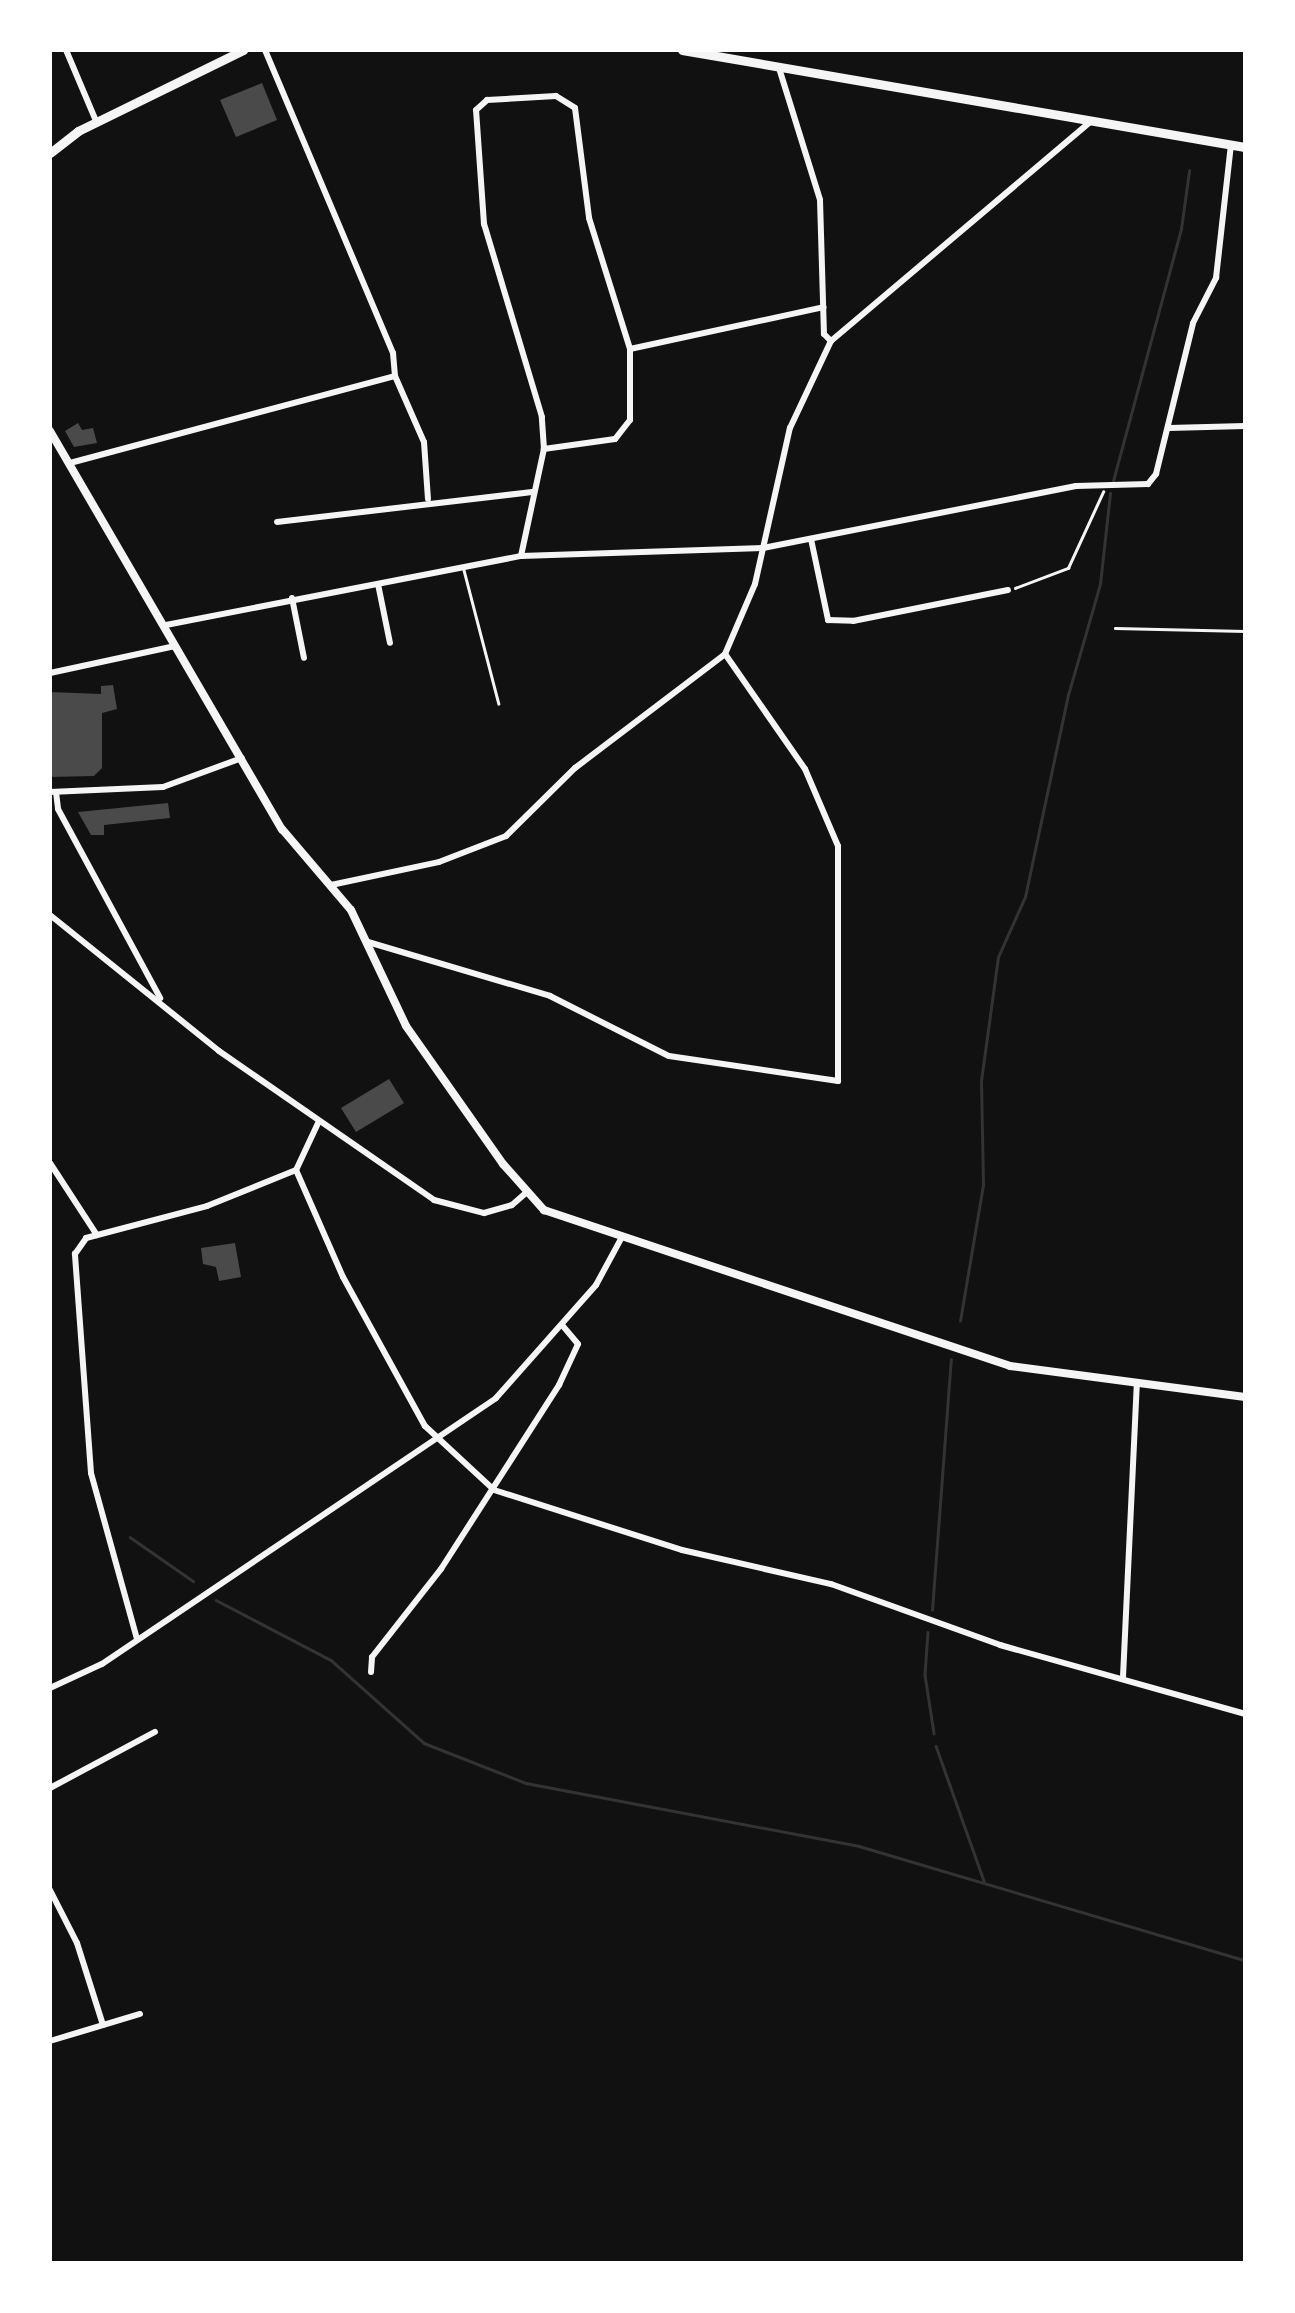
<!DOCTYPE html>
<style>
body{margin:0}
#map{position:relative;width:1295px;height:2313px;overflow:hidden;background:#111;font-family:"Varela Round",sans-serif}
div>[style]{position:absolute}
.stream>*{height:2.5px;margin:-1.25px;padding:0 1.25px;transform-origin:1.25px;border-radius:1.25px;background:#333}
.building>*{inset:0;background:#4a4a4a}
.path>*{height:2.5px;margin:-1.25px;padding:0 1.25px;transform-origin:1.25px;border-radius:1.25px;background:#f5f5f5}
.service>*{height:2.5px;margin:-1.25px;padding:0 1.25px;transform-origin:1.25px;border-radius:1.25px;background:#f5f5f5}
.minor>*{height:6px;margin:-3px;padding:0 3px;transform-origin:3px;border-radius:3px;background:#f5f5f5}
.tertiary>*{height:8px;margin:-4px;padding:0 4px;transform-origin:4px;border-radius:4px;background:#f5f5f5}
.secondary>*{height:9px;margin:-4.5px;padding:0 4.5px;transform-origin:4.5px;border-radius:4.5px;background:#f5f5f5}
span{translate:-50% -50%;white-space:nowrap;text-align:center;line-height:1.15;-webkit-text-stroke:10px #fff;paint-order:stroke}
.frame{position:absolute;inset:0;border:52px solid #fff;pointer-events:none}
</style>
<div id="map">
<div class="stream">
<div style="left:1113px;top:481px;width:261px;rotate:-74.9deg"></div>
<div style="left:1181px;top:229px;width:59px;rotate:-82.1deg"></div>
<div style="left:960px;top:1321px;width:138px;rotate:-80.4deg"></div>
<div style="left:983px;top:1185px;width:104px;rotate:-91.1deg"></div>
<div style="left:981px;top:1081px;width:125px;rotate:-82.2deg"></div>
<div style="left:998px;top:957px;width:66px;rotate:-65.8deg"></div>
<div style="left:1025px;top:897px;width:207px;rotate:-78deg"></div>
<div style="left:1068px;top:695px;width:116px;rotate:-73.9deg"></div>
<div style="left:1100px;top:584px;width:91px;rotate:-83.7deg"></div>
<div style="left:130px;top:1537px;width:77px;rotate:34.9deg"></div>
<div style="left:216px;top:1600px;width:130px;rotate:27.6deg"></div>
<div style="left:331px;top:1660px;width:125px;rotate:41.7deg"></div>
<div style="left:424px;top:1743px;width:110px;rotate:21.4deg"></div>
<div style="left:526px;top:1783px;width:339px;rotate:10.7deg"></div>
<div style="left:859px;top:1846px;width:402px;rotate:16.5deg"></div>
<div style="left:932px;top:1610px;width:251px;rotate:-85.7deg"></div>
<div style="left:928px;top:1632px;width:43px;rotate:94deg"></div>
<div style="left:925px;top:1675px;width:59px;rotate:81.2deg"></div>
<div style="left:936px;top:1746px;width:143px;rotate:70.4deg"></div>
</div>
<div class="building">
<div style="clip-path:polygon(262px 83px,277px 120px,236px 137px,220px 100px)"></div>
<div style="clip-path:polygon(78px 423px,82px 430px,93px 428px,97px 443px,74px 447px,65px 431px)"></div>
<div style="clip-path:polygon(113px 685px,117px 709px,102px 713px,102px 768px,94px 776px,50px 777px,50px 692px,101px 694px,101px 686px)"></div>
<div style="clip-path:polygon(168px 803px,170px 818px,104px 825px,104px 835px,91px 835px,78px 812px)"></div>
<div style="clip-path:polygon(389px 1079px,404px 1103px,356px 1132px,341px 1108px)"></div>
<div style="clip-path:polygon(235px 1243px,241px 1277px,219px 1281px,216px 1267px,203px 1264px,201px 1248px)"></div>
</div>
<div class="path">
<div style="left:1015px;top:588px;width:57px;rotate:-20.7deg"></div>
<div style="left:1068px;top:568px;width:84px;rotate:-65.3deg"></div>
</div>
<div class="service">
<div style="left:464px;top:570px;width:138px;rotate:75.4deg"></div>
<div style="left:1115px;top:628px;width:130px;rotate:1.3deg"></div>
</div>
<div class="minor">
<div style="left:66px;top:50px;width:77px;rotate:67.1deg"></div>
<div style="left:265px;top:50px;width:329px;rotate:67.1deg"></div>
<div style="left:393px;top:353px;width:23px;rotate:85deg"></div>
<div style="left:395px;top:376px;width:72px;rotate:66.3deg"></div>
<div style="left:424px;top:442px;width:57px;rotate:86deg"></div>
<div style="left:779px;top:68px;width:138px;rotate:72.7deg"></div>
<div style="left:820px;top:200px;width:134px;rotate:88.3deg"></div>
<div style="left:824px;top:334px;width:10px;rotate:45deg"></div>
<div style="left:630px;top:349px;width:198px;rotate:-12.2deg"></div>
<div style="left:1169px;top:428px;width:76px;rotate:-1.5deg"></div>
<div style="left:70px;top:463px;width:336px;rotate:-15deg"></div>
<div style="left:277px;top:522px;width:257px;rotate:-6.7deg"></div>
<div style="left:811px;top:539px;width:83px;rotate:78.1deg"></div>
<div style="left:828px;top:620px;width:25px;rotate:2deg"></div>
<div style="left:853px;top:621px;width:158px;rotate:-11.3deg"></div>
<div style="left:521px;top:556px;width:109px;rotate:-77.9deg"></div>
<div style="left:544px;top:449px;width:32px;rotate:-94deg"></div>
<div style="left:542px;top:417px;width:202px;rotate:-106.7deg"></div>
<div style="left:484px;top:224px;width:114px;rotate:-94deg"></div>
<div style="left:476px;top:110px;width:15px;rotate:-42deg"></div>
<div style="left:487px;top:100px;width:69px;rotate:-3.3deg"></div>
<div style="left:556px;top:96px;width:22px;rotate:32deg"></div>
<div style="left:575px;top:108px;width:111px;rotate:82.7deg"></div>
<div style="left:589px;top:218px;width:137px;rotate:72.6deg"></div>
<div style="left:630px;top:349px;width:71px;rotate:90deg"></div>
<div style="left:630px;top:420px;width:24px;rotate:128deg"></div>
<div style="left:615px;top:439px;width:72px;rotate:172deg"></div>
<div style="left:378px;top:584px;width:60px;rotate:78.5deg"></div>
<div style="left:292px;top:598px;width:61px;rotate:78.7deg"></div>
<div style="left:166px;top:625px;width:362px;rotate:-11deg"></div>
<div style="left:521px;top:556px;width:242px;rotate:-1.9deg"></div>
<div style="left:763px;top:548px;width:319px;rotate:-11.2deg"></div>
<div style="left:1076px;top:486px;width:72px;rotate:-1.6deg"></div>
<div style="left:1148px;top:484px;width:13px;rotate:-51deg"></div>
<div style="left:1156px;top:474px;width:155px;rotate:-76.2deg"></div>
<div style="left:1193px;top:323px;width:51px;rotate:-62.9deg"></div>
<div style="left:1216px;top:278px;width:134px;rotate:-83.6deg"></div>
<div style="left:50px;top:673px;width:128px;rotate:-12.2deg"></div>
<div style="left:50px;top:792px;width:113px;rotate:-2.5deg"></div>
<div style="left:163px;top:787px;width:84px;rotate:-20.2deg"></div>
<div style="left:56px;top:792px;width:17px;rotate:83deg"></div>
<div style="left:58px;top:809px;width:215px;rotate:61.6deg"></div>
<div style="left:331px;top:885px;width:110px;rotate:-12deg"></div>
<div style="left:439px;top:862px;width:72px;rotate:-21.2deg"></div>
<div style="left:506px;top:836px;width:97px;rotate:-44.6deg"></div>
<div style="left:575px;top:768px;width:188px;rotate:-37.2deg"></div>
<div style="left:725px;top:654px;width:76px;rotate:-66.8deg"></div>
<div style="left:755px;top:584px;width:160px;rotate:-77.4deg"></div>
<div style="left:790px;top:428px;width:96px;rotate:-64.8deg"></div>
<div style="left:831px;top:341px;width:341px;rotate:-40.2deg"></div>
<div style="left:50px;top:915px;width:217px;rotate:38.8deg"></div>
<div style="left:219px;top:1051px;width:262px;rotate:34.7deg"></div>
<div style="left:434px;top:1200px;width:52px;rotate:14.6deg"></div>
<div style="left:484px;top:1213px;width:29px;rotate:-16deg"></div>
<div style="left:512px;top:1205px;width:20px;rotate:-41deg"></div>
<div style="left:368px;top:942px;width:190px;rotate:16.5deg"></div>
<div style="left:550px;top:996px;width:133px;rotate:26.8deg"></div>
<div style="left:669px;top:1056px;width:171px;rotate:8.4deg"></div>
<div style="left:838px;top:1081px;width:235px;rotate:-90deg"></div>
<div style="left:838px;top:846px;width:84px;rotate:-113.2deg"></div>
<div style="left:805px;top:769px;width:140px;rotate:-124.8deg"></div>
<div style="left:319px;top:1121px;width:54px;rotate:115.1deg"></div>
<div style="left:296px;top:1170px;width:117px;rotate:66.3deg"></div>
<div style="left:343px;top:1277px;width:170px;rotate:61.2deg"></div>
<div style="left:425px;top:1426px;width:94px;rotate:42.8deg"></div>
<div style="left:494px;top:1490px;width:197px;rotate:17.7deg"></div>
<div style="left:682px;top:1550px;width:153px;rotate:12.9deg"></div>
<div style="left:831px;top:1584px;width:180px;rotate:19.8deg"></div>
<div style="left:1000px;top:1645px;width:255px;rotate:15.7deg"></div>
<div style="left:50px;top:1163px;width:86px;rotate:56.9deg"></div>
<div style="left:137px;top:1639px;width:172px;rotate:-105.5deg"></div>
<div style="left:91px;top:1473px;width:220px;rotate:-94.2deg"></div>
<div style="left:75px;top:1254px;width:19px;rotate:-55deg"></div>
<div style="left:86px;top:1238px;width:125px;rotate:-14.8deg"></div>
<div style="left:207px;top:1206px;width:96px;rotate:-22deg"></div>
<div style="left:371px;top:1672px;width:15px;rotate:-86deg"></div>
<div style="left:372px;top:1657px;width:112px;rotate:-51.9deg"></div>
<div style="left:441px;top:1569px;width:219px;rotate:-57.3deg"></div>
<div style="left:559px;top:1385px;width:45px;rotate:-65.1deg"></div>
<div style="left:578px;top:1344px;width:23px;rotate:-130deg"></div>
<div style="left:1123px;top:1677px;width:293px;rotate:-87.3deg"></div>
<div style="left:50px;top:1688px;width:57px;rotate:-24.8deg"></div>
<div style="left:102px;top:1664px;width:475px;rotate:-34deg"></div>
<div style="left:496px;top:1398px;width:151px;rotate:-48.5deg"></div>
<div style="left:596px;top:1285px;width:55px;rotate:-61.6deg"></div>
<div style="left:50px;top:1788px;width:119px;rotate:-28.1deg"></div>
<div style="left:50px;top:1890px;width:59px;rotate:63deg"></div>
<div style="left:77px;top:1943px;width:86px;rotate:72.4deg"></div>
<div style="left:50px;top:2041px;width:94px;rotate:-16.7deg"></div>
</div>
<div class="tertiary">
<div style="left:50px;top:431px;width:461px;rotate:59.8deg"></div>
<div style="left:282px;top:829px;width:106px;rotate:49.6deg"></div>
<div style="left:351px;top:910px;width:128px;rotate:64.6deg"></div>
<div style="left:406px;top:1026px;width:169px;rotate:54.9deg"></div>
<div style="left:503px;top:1164px;width:62px;rotate:48.3deg"></div>
<div style="left:544px;top:1210px;width:491px;rotate:18.5deg"></div>
<div style="left:1010px;top:1366px;width:237px;rotate:7.5deg"></div>
</div>
<div class="secondary">
<div style="left:682px;top:50px;width:571px;rotate:9.78deg"></div>
<div style="left:50px;top:153px;width:36px;rotate:-38deg"></div>
<div style="left:78px;top:131px;width:184px;rotate:-26.1deg"></div>
</div>
<div class="frame"></div>
</div>
